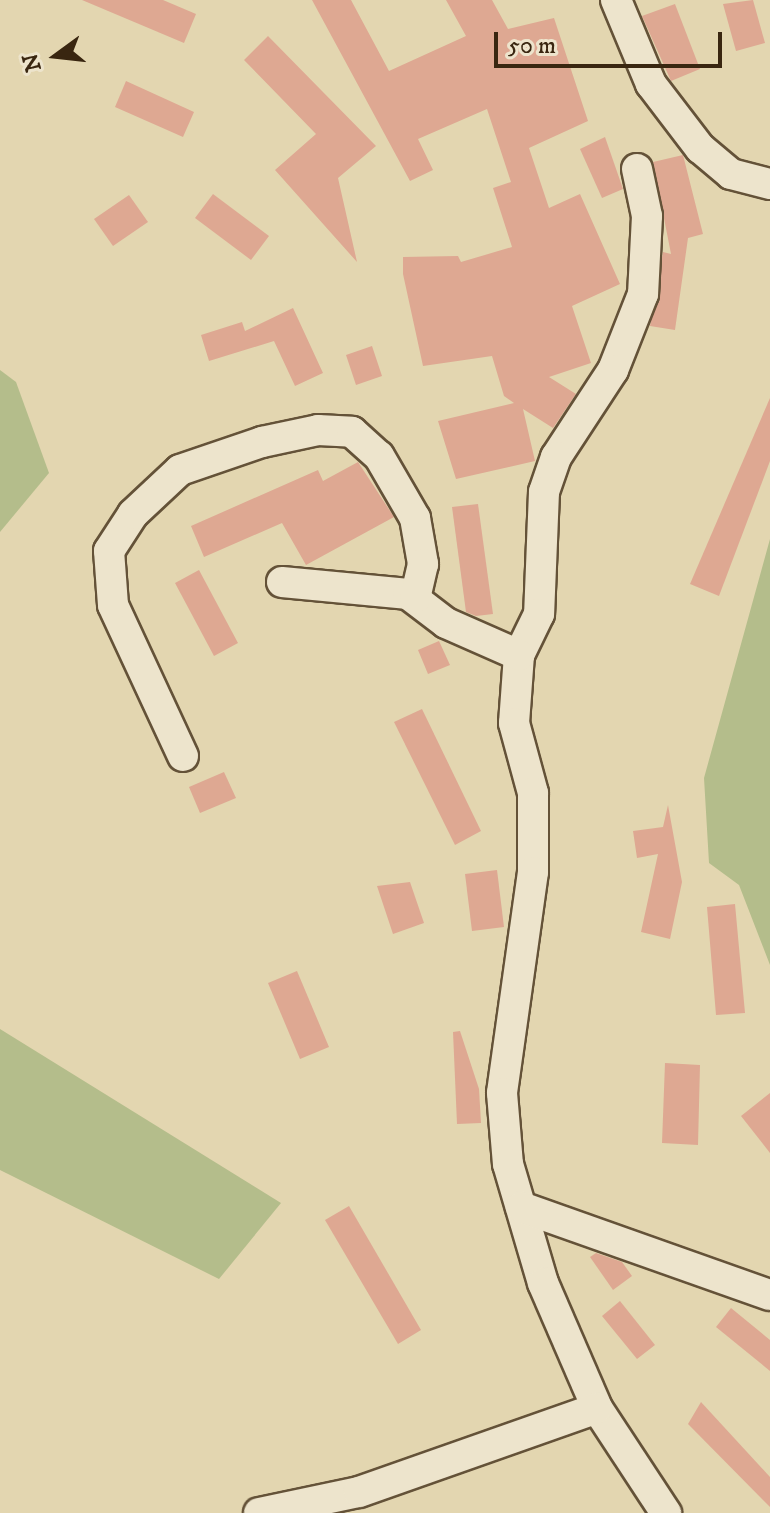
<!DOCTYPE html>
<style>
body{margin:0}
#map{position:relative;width:770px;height:1513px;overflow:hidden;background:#e3d6b0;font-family:"IM FELL DW Pica",serif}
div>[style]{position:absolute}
.green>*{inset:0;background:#b4bd8b}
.building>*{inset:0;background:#dea892}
.roads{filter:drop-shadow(2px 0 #645238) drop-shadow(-2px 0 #645238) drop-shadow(0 2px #645238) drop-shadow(0 -2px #645238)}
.minor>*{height:30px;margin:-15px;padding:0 15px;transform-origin:15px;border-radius:15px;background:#ede4cc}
span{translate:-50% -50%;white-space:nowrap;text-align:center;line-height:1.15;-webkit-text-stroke:6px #ede4cc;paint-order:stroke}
.north{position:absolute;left:16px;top:16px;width:80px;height:80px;-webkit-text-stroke:6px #ede4cc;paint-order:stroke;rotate:255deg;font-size:22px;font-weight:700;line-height:32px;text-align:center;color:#392610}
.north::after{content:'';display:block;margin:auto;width:28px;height:36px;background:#392610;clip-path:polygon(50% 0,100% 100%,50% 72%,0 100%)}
.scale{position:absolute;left:494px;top:32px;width:228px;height:36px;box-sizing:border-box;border:4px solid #392610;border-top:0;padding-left:10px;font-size:24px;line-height:28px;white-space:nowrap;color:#392610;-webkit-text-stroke:6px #ede4cc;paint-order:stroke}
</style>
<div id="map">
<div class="green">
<div style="clip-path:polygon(0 370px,16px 382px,49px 473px,0 532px)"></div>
<div style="clip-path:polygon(770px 539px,770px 965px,739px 885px,709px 863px,704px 778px)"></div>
<div style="clip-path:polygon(0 1029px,281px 1203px,219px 1279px,0 1170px)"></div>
</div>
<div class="building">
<div style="clip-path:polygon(82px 0,163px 0,196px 14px,184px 43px)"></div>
<div style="clip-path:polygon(312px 0,351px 0,389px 71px,466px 36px,446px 0,492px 0,508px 29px,554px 18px,588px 121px,529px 148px,549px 208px,580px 194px,620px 284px,572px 306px,591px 363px,549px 377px,576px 394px,553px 428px,523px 409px,535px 461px,456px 479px,438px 421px,514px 403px,504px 396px,492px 356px,423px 366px,403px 274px,403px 257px,458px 256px,461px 262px,512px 247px,493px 188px,511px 182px,487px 109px,418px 139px,433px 170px,410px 181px)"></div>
<div style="clip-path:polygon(753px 0,765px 43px,736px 51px,723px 4px)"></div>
<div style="clip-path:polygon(675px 4px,700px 69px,671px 81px,642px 16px)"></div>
<div style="clip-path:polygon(268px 36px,376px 146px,338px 178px,357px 262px,275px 170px,316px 134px,244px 60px)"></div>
<div style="clip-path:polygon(126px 81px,194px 112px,183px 137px,115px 107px)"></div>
<div style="clip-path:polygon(605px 137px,623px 189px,602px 198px,580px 149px)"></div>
<div style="clip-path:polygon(683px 155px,703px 234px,688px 238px,675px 330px,650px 326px,663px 252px,671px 254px,653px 162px)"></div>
<div style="clip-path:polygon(213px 194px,269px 236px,251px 260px,195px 218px)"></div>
<div style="clip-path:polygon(129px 195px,148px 222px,113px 246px,94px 219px)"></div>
<div style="clip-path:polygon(293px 308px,323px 373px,295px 386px,274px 341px,209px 361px,201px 335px,242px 322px,245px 331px)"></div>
<div style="clip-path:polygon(372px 346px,382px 376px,356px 385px,346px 355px)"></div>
<div style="clip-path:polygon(770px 398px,770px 461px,719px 596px,690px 584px)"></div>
<div style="clip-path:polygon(358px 462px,394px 517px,306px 565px,282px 523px,204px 557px,191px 526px,318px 470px,323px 481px)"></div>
<div style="clip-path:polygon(478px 504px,493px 614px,476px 616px,466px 612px,452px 507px)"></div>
<div style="clip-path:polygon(199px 570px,238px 643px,214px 656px,175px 583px)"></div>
<div style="clip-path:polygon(439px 641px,450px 665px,428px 674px,418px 650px)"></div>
<div style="clip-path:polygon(422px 709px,481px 831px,455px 845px,394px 722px)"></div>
<div style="clip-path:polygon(224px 772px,236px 798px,200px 813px,189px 787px)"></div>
<div style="clip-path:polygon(668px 805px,682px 882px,670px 939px,641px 932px,658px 854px,637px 858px,633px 831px,663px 827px)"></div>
<div style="clip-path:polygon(497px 870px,504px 927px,472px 931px,465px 874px)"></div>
<div style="clip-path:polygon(410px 882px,424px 923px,393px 934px,377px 886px)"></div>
<div style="clip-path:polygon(735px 904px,745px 1013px,716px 1015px,707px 907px)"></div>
<div style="clip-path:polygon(297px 971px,329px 1047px,300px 1059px,268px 983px)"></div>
<div style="clip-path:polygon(460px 1031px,479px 1089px,481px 1123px,457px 1124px,453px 1032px)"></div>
<div style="clip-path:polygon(665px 1063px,700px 1065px,698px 1145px,662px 1143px)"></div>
<div style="clip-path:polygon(770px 1093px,770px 1153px,741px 1116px)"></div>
<div style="clip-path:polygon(349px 1206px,421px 1330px,398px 1344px,325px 1220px)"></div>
<div style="clip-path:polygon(596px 1253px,622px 1262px,632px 1276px,613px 1290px,590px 1257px)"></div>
<div style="clip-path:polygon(620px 1301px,655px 1345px,637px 1359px,602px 1316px)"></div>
<div style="clip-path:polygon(731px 1308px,770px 1340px,770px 1371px,716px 1327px)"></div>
<div style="clip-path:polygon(701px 1402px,770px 1477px,770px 1507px,688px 1424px)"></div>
</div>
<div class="roads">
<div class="minor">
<div style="left:616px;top:0;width:91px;rotate:67.4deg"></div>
<div style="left:651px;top:84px;width:81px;rotate:52.6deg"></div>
<div style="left:700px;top:148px;width:40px;rotate:40deg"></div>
<div style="left:731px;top:174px;width:40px;rotate:14.4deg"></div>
<div style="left:637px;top:169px;width:48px;rotate:78deg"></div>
<div style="left:647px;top:216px;width:78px;rotate:92.9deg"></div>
<div style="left:643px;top:294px;width:82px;rotate:111.5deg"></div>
<div style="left:613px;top:370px;width:104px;rotate:123.2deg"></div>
<div style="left:556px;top:457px;width:37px;rotate:109deg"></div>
<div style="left:544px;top:492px;width:122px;rotate:92.3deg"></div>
<div style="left:539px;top:614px;width:46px;rotate:116deg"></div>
<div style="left:519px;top:655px;width:68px;rotate:94.2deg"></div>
<div style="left:514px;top:723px;width:73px;rotate:74.8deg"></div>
<div style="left:533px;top:793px;width:79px;rotate:90deg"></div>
<div style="left:533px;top:872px;width:223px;rotate:98deg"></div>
<div style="left:502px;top:1093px;width:71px;rotate:85.2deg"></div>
<div style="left:508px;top:1164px;width:124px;rotate:73.6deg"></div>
<div style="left:543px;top:1283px;width:136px;rotate:66.6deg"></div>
<div style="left:597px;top:1408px;width:126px;rotate:56.7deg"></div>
<div style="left:282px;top:582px;width:127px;rotate:5.4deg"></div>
<div style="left:408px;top:594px;width:48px;rotate:37.3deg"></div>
<div style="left:446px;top:623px;width:80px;rotate:23.7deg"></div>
<div style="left:183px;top:756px;width:166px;rotate:-114.9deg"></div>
<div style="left:113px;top:605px;width:54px;rotate:-94.2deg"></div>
<div style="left:109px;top:551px;width:44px;rotate:-57deg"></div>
<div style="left:133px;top:514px;width:64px;rotate:-43.1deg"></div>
<div style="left:180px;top:470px;width:87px;rotate:-18.9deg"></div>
<div style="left:262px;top:442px;width:57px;rotate:-12.1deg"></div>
<div style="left:318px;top:430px;width:34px;rotate:3deg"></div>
<div style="left:352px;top:432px;width:36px;rotate:42deg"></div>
<div style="left:379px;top:456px;width:72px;rotate:59.9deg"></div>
<div style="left:415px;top:518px;width:47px;rotate:80.1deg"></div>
<div style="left:423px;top:564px;width:35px;rotate:103deg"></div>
<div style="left:521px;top:1207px;width:264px;rotate:19.5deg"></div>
<div style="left:259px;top:1513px;width:102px;rotate:-11.9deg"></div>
<div style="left:359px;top:1492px;width:252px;rotate:-19.4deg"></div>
</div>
</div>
<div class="north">N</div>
<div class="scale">50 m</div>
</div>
